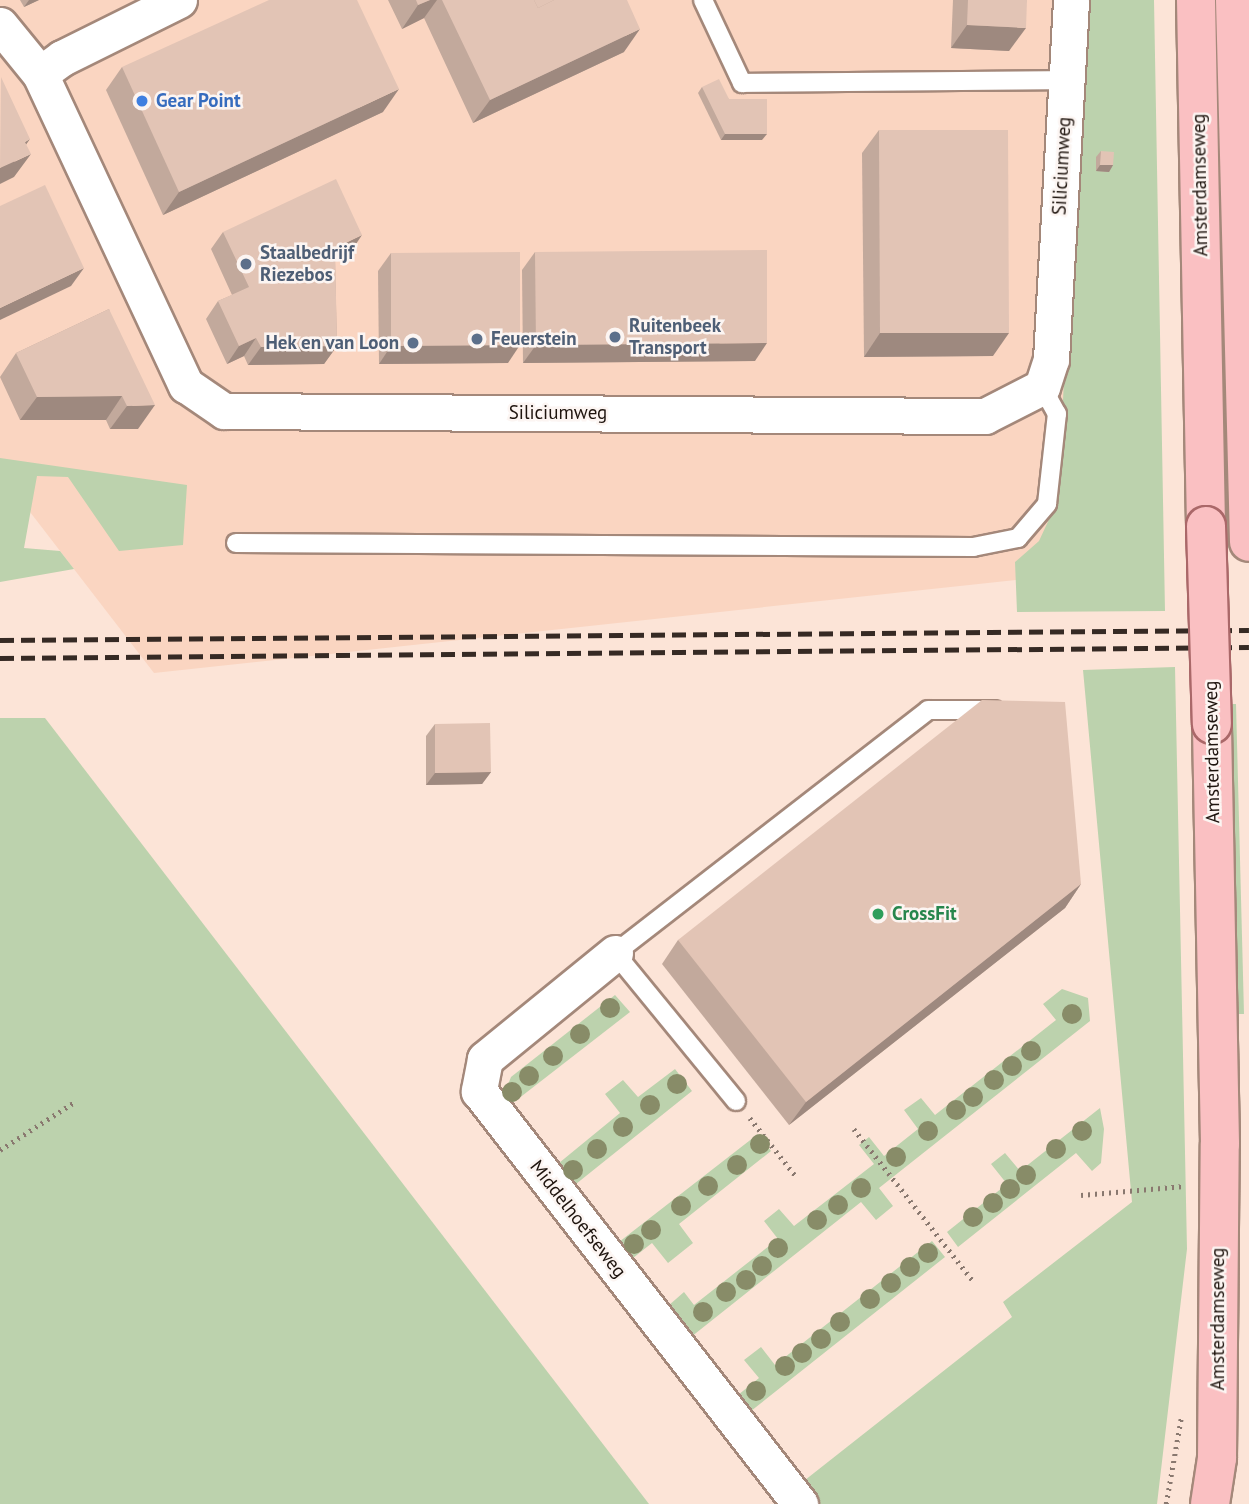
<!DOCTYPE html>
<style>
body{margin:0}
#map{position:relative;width:1249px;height:1504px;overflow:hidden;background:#fce4d7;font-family:"PT Sans",sans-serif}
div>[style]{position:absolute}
.built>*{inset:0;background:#fad5c1}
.green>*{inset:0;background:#bcd2ad}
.path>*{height:4.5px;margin-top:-2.25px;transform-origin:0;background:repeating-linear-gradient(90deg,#89786f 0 2px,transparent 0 7px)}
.roads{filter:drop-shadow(2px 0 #a4887a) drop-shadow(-2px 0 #a4887a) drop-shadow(0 2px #a4887a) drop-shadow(0 -2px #a4887a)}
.lane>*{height:18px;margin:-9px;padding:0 9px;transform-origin:9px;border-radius:9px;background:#fff}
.street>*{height:35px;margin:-17.5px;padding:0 17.5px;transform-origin:17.5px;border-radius:17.5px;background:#fff}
.primary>*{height:38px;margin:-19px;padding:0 19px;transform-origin:19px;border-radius:19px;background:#fac0c2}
.rail>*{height:5px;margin-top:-2.5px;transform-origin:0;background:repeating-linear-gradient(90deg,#362a24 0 14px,transparent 0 21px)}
.bridges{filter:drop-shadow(2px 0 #aa6869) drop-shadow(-2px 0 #aa6869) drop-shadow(0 2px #aa6869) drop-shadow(0 -2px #aa6869)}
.primary-bridge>*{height:38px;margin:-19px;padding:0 19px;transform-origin:19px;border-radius:19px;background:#fac0c2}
.trees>*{width:20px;height:20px;margin:-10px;border-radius:50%;background:#888c68}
.wall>*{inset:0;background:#c2a99c}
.shaded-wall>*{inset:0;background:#9e897f}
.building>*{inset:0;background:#e2c4b5}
.dots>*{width:19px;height:19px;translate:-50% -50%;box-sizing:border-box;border:4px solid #fcf5f2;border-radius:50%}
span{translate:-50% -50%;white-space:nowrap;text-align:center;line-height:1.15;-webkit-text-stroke:5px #fcf5f2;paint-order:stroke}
.shop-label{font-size:19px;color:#366cbe;font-weight:700}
.left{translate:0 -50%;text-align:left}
.street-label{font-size:19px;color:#1e140e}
.service-label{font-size:19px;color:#4e5e75;font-weight:700}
.right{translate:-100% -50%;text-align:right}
.leisure-label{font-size:19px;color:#27864d;font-weight:700}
</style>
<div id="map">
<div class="built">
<div style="clip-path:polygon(0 0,1095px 0,1099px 571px,154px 673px,0 473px)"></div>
</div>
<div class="green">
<div style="clip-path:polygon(1083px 0,1154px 0,1165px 611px,1017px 612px,1015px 562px,1039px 541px,1058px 500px)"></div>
<div style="clip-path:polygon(1215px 236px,1224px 236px,1233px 548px,1224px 548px)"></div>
<div style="clip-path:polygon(0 458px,187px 485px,183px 545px,119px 551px,68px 477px,37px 476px,24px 548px,60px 551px,74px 569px,0 582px)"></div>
<div style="clip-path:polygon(1175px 667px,1187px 1249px,1157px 1504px,816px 1504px,800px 1484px,1012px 1317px,1003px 1302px,1132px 1202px,1083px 670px)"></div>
<div style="clip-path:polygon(1226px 704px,1236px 704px,1244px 1014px,1234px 1014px)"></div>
<div style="clip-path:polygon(0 718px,45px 718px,649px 1504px,0 1504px)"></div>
<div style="clip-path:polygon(1062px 989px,1088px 998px,1090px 1021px,879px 1188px,893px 1206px,876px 1220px,861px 1202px,691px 1337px,668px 1306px,684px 1292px,694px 1305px,778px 1239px,764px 1221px,779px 1209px,794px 1226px,874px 1164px,859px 1145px,869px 1137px,884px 1156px,918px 1129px,904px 1110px,921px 1098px,935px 1115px,1056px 1020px,1043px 1004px)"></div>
<div style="clip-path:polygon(615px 995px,630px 1012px,509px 1106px,505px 1092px,511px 1077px)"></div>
<div style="clip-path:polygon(675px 1069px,692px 1091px,576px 1184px,559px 1163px,620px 1113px,605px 1094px,623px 1080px,638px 1097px)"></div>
<div style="clip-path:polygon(1100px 1108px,1104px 1129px,1101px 1163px,1092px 1171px,1076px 1153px,958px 1247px,947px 1232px,1007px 1184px,991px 1164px,1005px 1153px,1020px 1171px)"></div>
<div style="clip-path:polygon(758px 1134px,771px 1151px,679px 1224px,693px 1243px,668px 1263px,652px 1243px,633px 1258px,619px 1242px)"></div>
<div style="clip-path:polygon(932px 1241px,945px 1257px,751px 1411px,738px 1395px,759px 1378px,744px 1360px,761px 1347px,775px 1365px)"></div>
</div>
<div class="path">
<div style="left:750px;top:1118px;width:73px;rotate:51.7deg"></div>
<div style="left:854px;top:1129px;width:193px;rotate:51.9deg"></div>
<div style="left:0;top:1150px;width:87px;rotate:-32.8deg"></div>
<div style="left:1081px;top:1195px;width:104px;rotate:-4.9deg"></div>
<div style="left:1166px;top:1504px;width:87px;rotate:-80.1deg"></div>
</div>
<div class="roads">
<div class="lane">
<div style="left:703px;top:0;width:92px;rotate:64.8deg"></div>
<div style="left:742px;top:83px;width:325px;rotate:-0.5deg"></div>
<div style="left:236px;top:543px;width:737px;rotate:0.31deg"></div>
<div style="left:973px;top:547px;width:46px;rotate:-11.3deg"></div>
<div style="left:1018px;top:538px;width:45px;rotate:-49.5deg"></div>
<div style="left:1047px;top:504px;width:91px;rotate:-83.7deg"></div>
<div style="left:1057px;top:414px;width:31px;rotate:-119deg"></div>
<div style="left:736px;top:1101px;width:191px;rotate:-129.3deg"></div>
<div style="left:615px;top:953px;width:396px;rotate:-37.8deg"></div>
<div style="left:928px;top:710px;width:67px"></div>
</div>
<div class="street">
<div style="left:179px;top:0;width:131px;rotate:153.6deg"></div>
<div style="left:62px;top:58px;width:27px;rotate:144deg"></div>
<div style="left:40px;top:74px;width:344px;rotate:64.9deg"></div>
<div style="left:186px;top:385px;width:46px;rotate:34.4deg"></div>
<div style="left:224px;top:411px;width:761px;rotate:0.38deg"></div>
<div style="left:985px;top:416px;width:64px;rotate:-27deg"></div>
<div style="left:1042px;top:387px;width:29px;rotate:-72deg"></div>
<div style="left:1051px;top:359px;width:360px;rotate:-86.8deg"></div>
<div style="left:0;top:25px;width:63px;rotate:50.8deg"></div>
<div style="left:615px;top:953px;width:168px;rotate:140.8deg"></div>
<div style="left:485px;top:1059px;width:33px;rotate:101deg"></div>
<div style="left:479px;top:1091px;width:523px;rotate:52.14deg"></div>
</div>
<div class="primary">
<div style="left:1196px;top:0;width:526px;rotate:88.91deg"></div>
<div style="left:1235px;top:0;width:542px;rotate:88.52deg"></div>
<div style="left:1210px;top:1504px;width:47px;rotate:-81.3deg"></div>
<div style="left:1217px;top:1458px;width:314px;rotate:-89.5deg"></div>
<div style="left:1220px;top:1144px;width:420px;rotate:-91.1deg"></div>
</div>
</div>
<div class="rail">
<div style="left:0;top:640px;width:1249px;rotate:-0.46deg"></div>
<div style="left:0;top:658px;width:1249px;rotate:-0.5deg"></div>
</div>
<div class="bridges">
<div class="primary-bridge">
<div style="left:1206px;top:526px;width:198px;rotate:88.3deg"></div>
</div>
</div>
<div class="trees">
<div style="left:610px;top:1008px"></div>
<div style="left:1072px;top:1014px"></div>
<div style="left:580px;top:1034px"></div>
<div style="left:1031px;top:1051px"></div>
<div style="left:553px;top:1056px"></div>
<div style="left:1012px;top:1066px"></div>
<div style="left:529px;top:1076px"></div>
<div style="left:994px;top:1080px"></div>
<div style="left:677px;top:1084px"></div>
<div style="left:512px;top:1092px"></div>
<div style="left:973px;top:1097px"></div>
<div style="left:650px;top:1105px"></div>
<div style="left:956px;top:1110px"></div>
<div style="left:623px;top:1127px"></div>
<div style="left:928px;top:1131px"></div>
<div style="left:1082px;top:1131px"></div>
<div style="left:760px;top:1144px"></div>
<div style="left:597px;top:1149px"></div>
<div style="left:1056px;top:1149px"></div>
<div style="left:896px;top:1157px"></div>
<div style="left:737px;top:1165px"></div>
<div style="left:573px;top:1170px"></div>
<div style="left:1026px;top:1175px"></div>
<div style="left:708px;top:1186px"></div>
<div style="left:861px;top:1188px"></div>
<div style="left:1010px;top:1189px"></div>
<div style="left:993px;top:1203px"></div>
<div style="left:838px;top:1205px"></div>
<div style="left:681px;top:1206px"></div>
<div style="left:973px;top:1217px"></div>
<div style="left:817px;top:1220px"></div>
<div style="left:651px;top:1230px"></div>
<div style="left:634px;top:1244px"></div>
<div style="left:778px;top:1248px"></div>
<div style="left:928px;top:1253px"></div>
<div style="left:762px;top:1266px"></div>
<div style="left:910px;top:1267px"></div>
<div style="left:746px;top:1280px"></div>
<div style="left:891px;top:1283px"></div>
<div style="left:726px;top:1292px"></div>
<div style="left:870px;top:1299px"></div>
<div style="left:703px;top:1312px"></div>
<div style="left:840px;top:1322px"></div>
<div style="left:821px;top:1339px"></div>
<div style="left:802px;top:1353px"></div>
<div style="left:785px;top:1366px"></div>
<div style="left:756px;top:1391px"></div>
</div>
<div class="wall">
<div style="clip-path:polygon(20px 0,39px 0,24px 7px)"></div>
<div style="clip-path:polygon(388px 0,627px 0,624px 52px,473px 123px,424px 18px,402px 29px)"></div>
<div style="clip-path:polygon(953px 0,1027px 0,1009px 51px,951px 48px)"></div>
<div style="clip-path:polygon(122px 67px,383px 112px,163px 215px,106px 90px)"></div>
<div style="clip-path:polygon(702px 87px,729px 99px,762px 140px,721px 140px,698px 93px)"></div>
<div style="clip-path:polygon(879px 130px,993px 356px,864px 357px,862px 153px)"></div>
<div style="clip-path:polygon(1101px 151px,1113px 165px,1109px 172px,1096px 171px,1096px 157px)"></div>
<div style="clip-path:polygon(223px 232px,350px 253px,335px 260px,337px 346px,324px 364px,248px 365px,244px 356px,227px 364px,206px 319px,218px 301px,232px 295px,211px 249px)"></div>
<div style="clip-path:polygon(535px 252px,755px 361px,523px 363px,522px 270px)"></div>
<div style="clip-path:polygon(391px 253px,508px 363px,379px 364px,378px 271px)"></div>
<div style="clip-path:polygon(109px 309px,138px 429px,110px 429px,106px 420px,20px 420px,0 377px,16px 353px)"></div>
<div style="clip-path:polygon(435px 724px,491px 772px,482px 784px,426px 785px,426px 736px)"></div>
<div style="clip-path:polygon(1081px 884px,1065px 908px,789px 1125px,662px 964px,678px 940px)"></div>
</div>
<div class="shaded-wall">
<div style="clip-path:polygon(29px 0,39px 0,24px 7px)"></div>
<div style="clip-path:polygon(430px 0,437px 0,424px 18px,402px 29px,418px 5px)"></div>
<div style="clip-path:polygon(967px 25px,1026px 28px,1009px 51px,951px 48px)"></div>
<div style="clip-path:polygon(640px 29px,624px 52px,473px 123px,490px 100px)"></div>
<div style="clip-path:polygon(399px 89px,383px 112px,163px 215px,179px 192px)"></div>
<div style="clip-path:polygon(725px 134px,767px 134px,762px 140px,721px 140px)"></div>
<div style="clip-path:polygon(30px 139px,14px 162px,31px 154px,14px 177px,0 184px,0 168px,25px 142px)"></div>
<div style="clip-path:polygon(1100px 165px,1113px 165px,1109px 172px,1096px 171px)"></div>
<div style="clip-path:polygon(362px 235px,350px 253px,323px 266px,335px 248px)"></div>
<div style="clip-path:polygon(84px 268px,71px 286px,0 320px,0 308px)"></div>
<div style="clip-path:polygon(880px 333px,1009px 333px,993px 356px,864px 357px)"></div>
<div style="clip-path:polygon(256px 338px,244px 356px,227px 364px,239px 346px)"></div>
<div style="clip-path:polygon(767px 343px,755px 361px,523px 363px,536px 345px)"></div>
<div style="clip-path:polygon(520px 345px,508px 363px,379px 364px,391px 346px)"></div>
<div style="clip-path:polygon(337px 346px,324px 364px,248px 365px,261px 347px)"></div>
<div style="clip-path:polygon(122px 396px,106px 420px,20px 420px,37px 397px)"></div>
<div style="clip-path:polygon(155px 405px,138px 429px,110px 429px,127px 406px)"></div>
<div style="clip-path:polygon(491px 772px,482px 784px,426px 785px,435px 773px)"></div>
<div style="clip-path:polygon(1081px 884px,1065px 908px,789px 1125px,806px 1102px)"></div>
</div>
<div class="building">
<div style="clip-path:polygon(269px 0,357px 0,399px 89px,179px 192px,122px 67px)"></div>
<div style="clip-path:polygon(416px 0,430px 0,418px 5px)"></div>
<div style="clip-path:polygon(442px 0,534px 0,538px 8px,554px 0,627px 0,640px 29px,490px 100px)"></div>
<div style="clip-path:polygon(534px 0,554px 0,538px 8px)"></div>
<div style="clip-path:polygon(968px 0,1027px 0,1026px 28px,967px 25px)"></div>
<div style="clip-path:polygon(1px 77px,30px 139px,25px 142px,31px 154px,0 168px)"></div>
<div style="clip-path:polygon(719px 79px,729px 99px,767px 99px,767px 134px,725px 134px,702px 87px)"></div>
<div style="clip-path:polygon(879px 130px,1008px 130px,1009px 333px,880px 333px)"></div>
<div style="clip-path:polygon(1101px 151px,1114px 152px,1113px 165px,1100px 165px)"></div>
<div style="clip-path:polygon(336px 179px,362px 235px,335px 248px,337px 346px,261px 347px,256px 338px,239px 346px,218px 301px,249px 287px,223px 232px)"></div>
<div style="clip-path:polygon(45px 185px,84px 268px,0 308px,0 206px)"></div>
<div style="clip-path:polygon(767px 250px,767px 343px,536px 345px,535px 252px)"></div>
<div style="clip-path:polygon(520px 252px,520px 345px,391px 346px,391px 253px)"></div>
<div style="clip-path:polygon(109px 309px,155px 405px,127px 406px,122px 396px,37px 397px,16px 353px)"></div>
<div style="clip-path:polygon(982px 700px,1065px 702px,1081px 884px,806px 1102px,678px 940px)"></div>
<div style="clip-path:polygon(490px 723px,491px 772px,435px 773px,435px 724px)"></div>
</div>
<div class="dots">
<div style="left:142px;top:101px;background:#3f7fe0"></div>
<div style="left:246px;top:264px;background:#5c6f8a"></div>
<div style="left:615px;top:337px;background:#5c6f8a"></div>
<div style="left:477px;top:339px;background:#5c6f8a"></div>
<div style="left:413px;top:343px;background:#5c6f8a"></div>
<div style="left:878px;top:914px;background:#2e9e5b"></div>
</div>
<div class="shop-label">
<span class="left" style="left:156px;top:101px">Gear Point</span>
</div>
<div class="street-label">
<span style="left:1062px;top:166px;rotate:-87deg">Siliciumweg</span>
<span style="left:1200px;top:185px;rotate:-91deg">Amsterdamseweg</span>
<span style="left:558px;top:413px">Siliciumweg</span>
<span style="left:1212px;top:752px;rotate:-91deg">Amsterdamseweg</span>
<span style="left:578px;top:1219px;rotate:52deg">Middelhoefseweg</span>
<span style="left:1218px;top:1319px;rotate:-90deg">Amsterdamseweg</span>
</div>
<div class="service-label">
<span class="left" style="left:260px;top:264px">Staalbedrijf<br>Riezebos</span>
<span class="left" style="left:629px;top:337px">Ruitenbeek<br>Transport</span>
<span class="left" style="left:491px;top:339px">Feuerstein</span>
<span class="right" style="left:399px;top:343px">Hek en van Loon</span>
</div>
<div class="leisure-label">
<span class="left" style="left:892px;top:914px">CrossFit</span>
</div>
</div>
